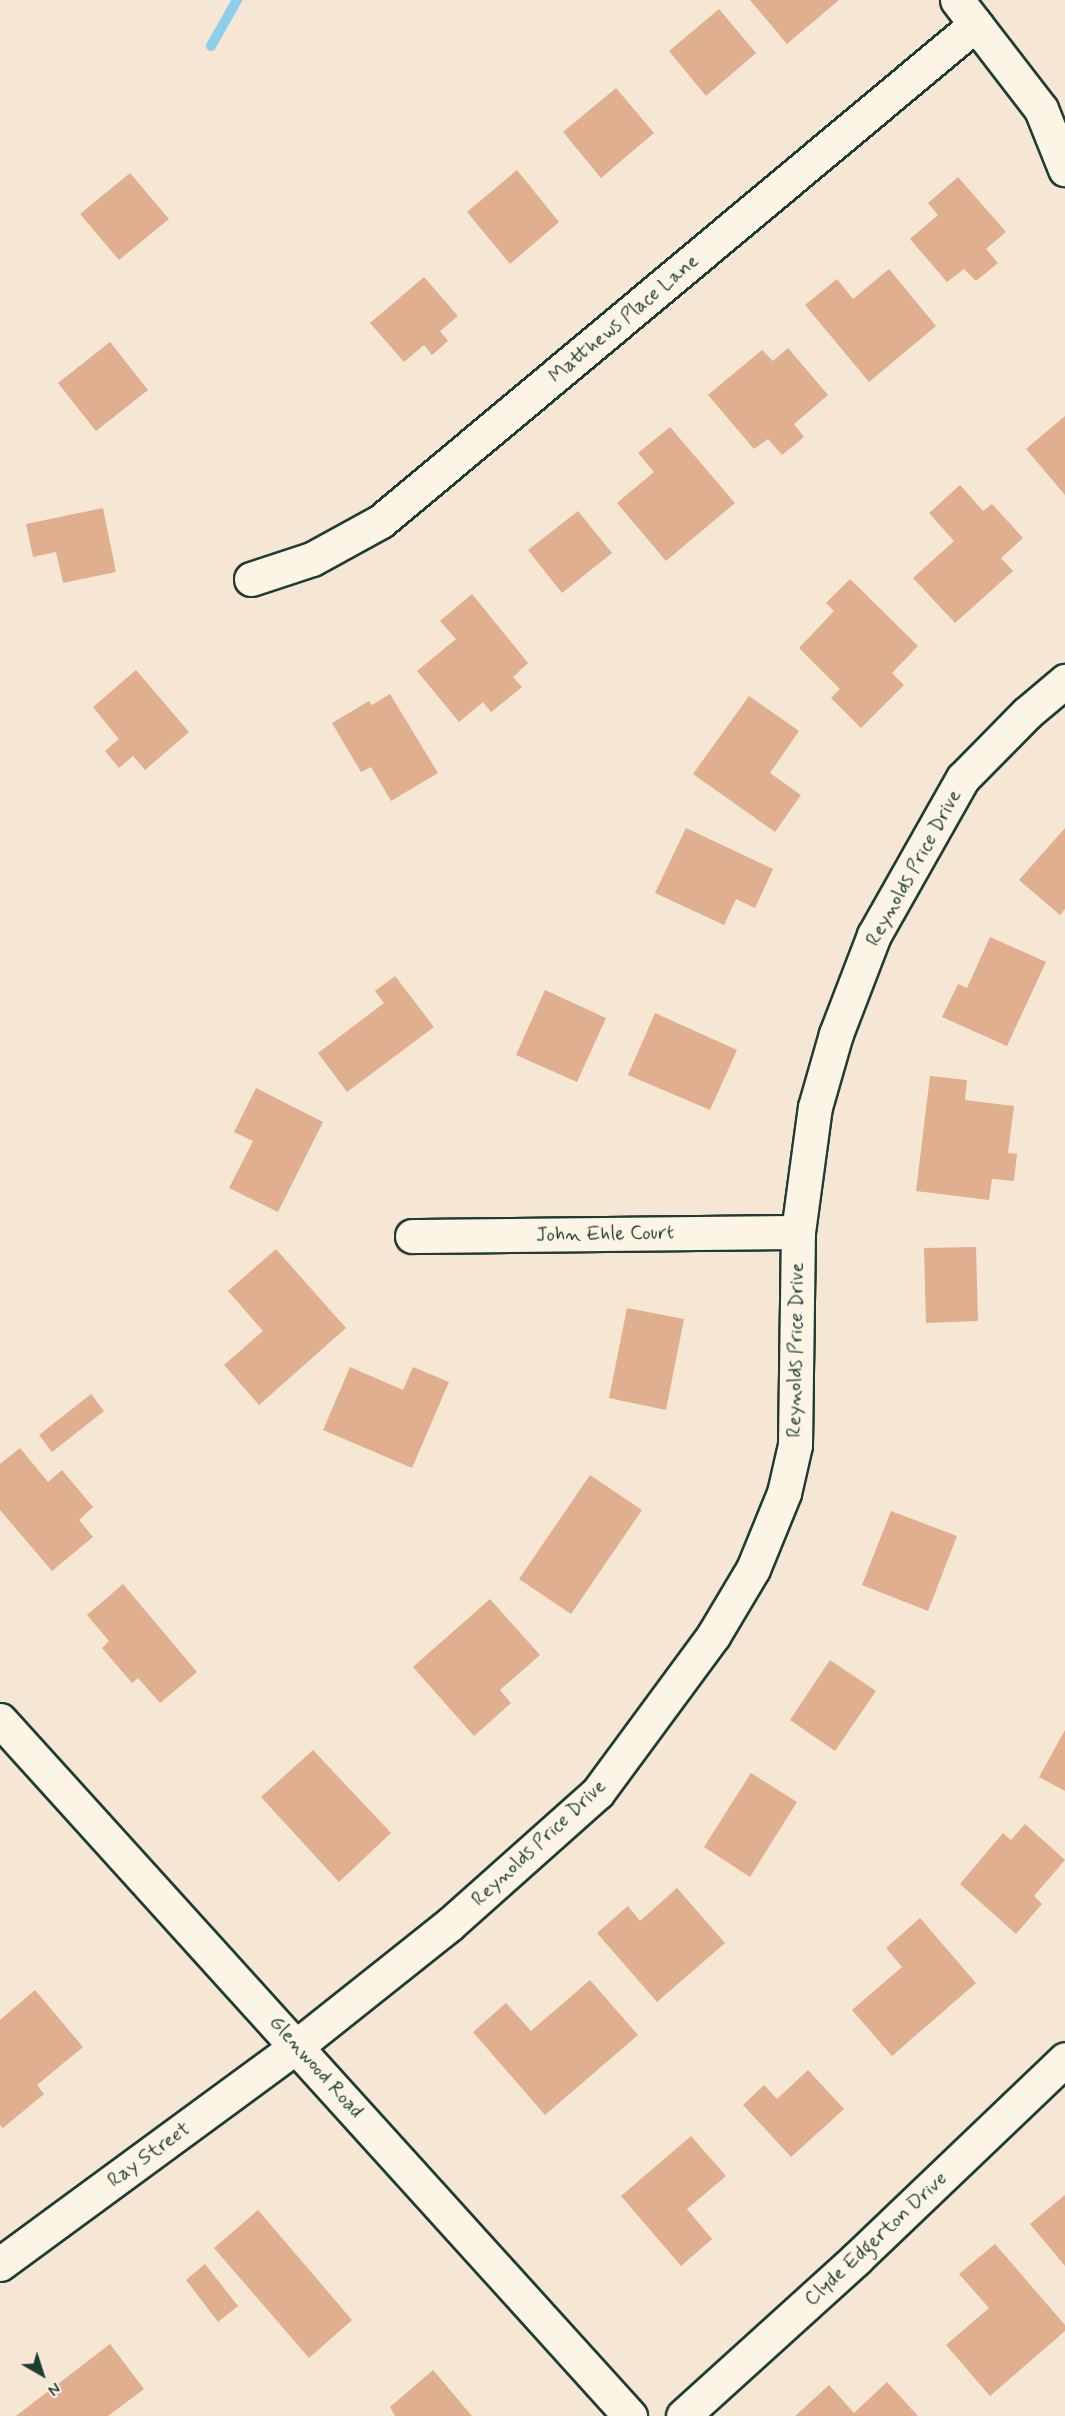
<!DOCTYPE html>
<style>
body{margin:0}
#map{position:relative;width:1065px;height:2416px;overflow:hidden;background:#f6e7d4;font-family:Mynerve,sans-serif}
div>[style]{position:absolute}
.stream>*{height:10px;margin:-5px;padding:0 5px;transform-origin:5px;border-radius:5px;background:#8bcfec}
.building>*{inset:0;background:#dfaf90}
.roads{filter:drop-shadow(2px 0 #1f3d34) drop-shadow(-2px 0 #1f3d34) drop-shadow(0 2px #1f3d34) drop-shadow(0 -2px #1f3d34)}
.minor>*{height:33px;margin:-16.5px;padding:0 16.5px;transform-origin:16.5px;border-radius:16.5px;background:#fcf5e5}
span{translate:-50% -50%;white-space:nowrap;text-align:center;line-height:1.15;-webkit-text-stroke:4.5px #fcf5e5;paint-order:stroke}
.street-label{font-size:20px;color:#1f3d34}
.north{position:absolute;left:12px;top:2344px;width:60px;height:60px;-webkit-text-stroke:4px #fcf5e5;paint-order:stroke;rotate:141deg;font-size:16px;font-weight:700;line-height:24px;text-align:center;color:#1f3d34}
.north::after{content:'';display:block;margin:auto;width:21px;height:27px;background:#1f3d34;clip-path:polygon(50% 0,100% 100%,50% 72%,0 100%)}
</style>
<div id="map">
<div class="stream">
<div style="left:211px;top:46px;width:53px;rotate:-60.5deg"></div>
</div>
<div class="building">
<div style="clip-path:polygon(750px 0,839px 0,787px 44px)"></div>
<div style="clip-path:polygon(719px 9px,756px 53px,706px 96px,669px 51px)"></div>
<div style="clip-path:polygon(616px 88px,654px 133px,601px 178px,563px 132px)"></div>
<div style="clip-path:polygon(517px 170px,559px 222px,510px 264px,467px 212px)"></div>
<div style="clip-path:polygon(130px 173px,169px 219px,119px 260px,80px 214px)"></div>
<div style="clip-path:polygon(958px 177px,1006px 232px,986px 249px,998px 263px,976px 281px,964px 269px,947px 282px,910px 239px,938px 215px,928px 203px)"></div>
<div style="clip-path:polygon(889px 269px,936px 326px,869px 382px,805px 305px,837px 279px,853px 299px)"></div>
<div style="clip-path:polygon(424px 277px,458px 316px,440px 331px,448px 341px,432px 355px,424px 345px,404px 362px,370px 323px)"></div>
<div style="clip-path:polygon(110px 342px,148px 390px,96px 431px,58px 383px)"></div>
<div style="clip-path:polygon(788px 348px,828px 395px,794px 424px,804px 437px,782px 455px,768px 439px,754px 449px,708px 395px,762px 350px,773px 361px)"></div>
<div style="clip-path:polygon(1065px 416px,1065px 495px,1026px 449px)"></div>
<div style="clip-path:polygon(670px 427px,735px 503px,666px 561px,617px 503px,654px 472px,638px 453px)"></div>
<div style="clip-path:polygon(960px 485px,983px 511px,992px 504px,1023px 538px,1001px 558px,1013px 571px,955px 623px,913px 578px,954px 541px,929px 513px)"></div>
<div style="clip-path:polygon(103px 508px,116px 572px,63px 583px,56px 552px,33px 557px,26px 524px)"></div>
<div style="clip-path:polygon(578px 511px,612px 553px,562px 593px,528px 550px)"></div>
<div style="clip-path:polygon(850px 579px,918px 646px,892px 673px,904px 685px,861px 728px,831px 698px,840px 689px,799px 648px,834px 611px,826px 603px)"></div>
<div style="clip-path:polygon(472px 594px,528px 663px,513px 677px,522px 687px,491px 712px,483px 702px,459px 722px,417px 671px,456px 639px,440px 621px)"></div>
<div style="clip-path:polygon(136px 670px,189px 732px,145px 770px,133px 756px,119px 768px,105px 751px,119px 739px,93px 707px)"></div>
<div style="clip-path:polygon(390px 694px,438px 773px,391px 801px,371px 767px,361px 772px,332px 723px,369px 701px,372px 705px)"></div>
<div style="clip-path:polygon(749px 696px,799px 731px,770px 773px,801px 795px,775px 832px,693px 774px)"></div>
<div style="clip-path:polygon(686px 828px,773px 869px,755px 908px,736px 899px,724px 925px,655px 893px)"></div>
<div style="clip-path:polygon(1065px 828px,1065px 909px,1060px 915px,1019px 880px)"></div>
<div style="clip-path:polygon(990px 937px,1046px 962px,1007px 1046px,942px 1017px,958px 984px,967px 988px)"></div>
<div style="clip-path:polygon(395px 976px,434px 1027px,347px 1092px,318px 1053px,384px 1003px,375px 991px)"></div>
<div style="clip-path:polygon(545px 990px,606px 1018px,577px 1082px,516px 1055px)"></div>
<div style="clip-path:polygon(655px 1013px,737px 1050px,710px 1110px,628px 1075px)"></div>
<div style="clip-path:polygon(930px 1076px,967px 1080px,965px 1100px,1014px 1106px,1008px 1153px,1017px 1154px,1014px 1181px,992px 1179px,989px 1200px,916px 1191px)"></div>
<div style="clip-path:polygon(256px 1088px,323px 1122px,278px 1212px,229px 1188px,253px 1141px,234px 1132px)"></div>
<div style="clip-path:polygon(976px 1247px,978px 1321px,926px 1323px,924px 1248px)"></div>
<div style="clip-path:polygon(276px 1249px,346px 1328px,259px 1405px,224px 1365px,263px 1331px,228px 1291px)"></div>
<div style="clip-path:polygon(627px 1308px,684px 1319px,666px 1410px,609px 1398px)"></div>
<div style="clip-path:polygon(350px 1367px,403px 1390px,413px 1367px,449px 1382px,412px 1468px,323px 1430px)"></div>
<div style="clip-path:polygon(91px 1394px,104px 1411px,52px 1452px,39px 1435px)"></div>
<div style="clip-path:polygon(20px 1448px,48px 1482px,62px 1470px,93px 1507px,79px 1520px,93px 1537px,52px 1571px,0 1510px,0 1464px)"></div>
<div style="clip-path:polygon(590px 1475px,642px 1510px,571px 1614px,519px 1579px)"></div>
<div style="clip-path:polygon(891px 1511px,957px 1536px,928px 1611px,862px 1585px)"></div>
<div style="clip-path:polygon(123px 1584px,197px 1672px,160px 1703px,138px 1678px,132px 1683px,102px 1648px,109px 1641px,87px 1615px)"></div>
<div style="clip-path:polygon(490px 1599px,540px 1655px,500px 1690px,511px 1703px,474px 1736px,413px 1667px)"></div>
<div style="clip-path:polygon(830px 1660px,876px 1691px,835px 1751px,790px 1720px)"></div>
<div style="clip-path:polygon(1065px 1730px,1065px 1791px,1039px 1777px)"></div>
<div style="clip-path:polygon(313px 1750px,391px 1833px,339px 1882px,261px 1797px)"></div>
<div style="clip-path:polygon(751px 1773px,797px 1802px,750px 1877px,704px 1847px)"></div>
<div style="clip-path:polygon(1025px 1824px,1065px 1860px,1034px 1896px,1042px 1904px,1016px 1934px,960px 1884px,1003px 1833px,1011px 1840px)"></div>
<div style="clip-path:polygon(677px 1888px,725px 1943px,657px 2002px,597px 1933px,628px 1906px,640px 1921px)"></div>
<div style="clip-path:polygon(920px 1918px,976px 1983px,892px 2056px,852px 2010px,902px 1967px,886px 1948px)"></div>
<div style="clip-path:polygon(590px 1980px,638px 2035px,545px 2115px,473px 2032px,506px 2003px,531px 2031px)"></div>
<div style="clip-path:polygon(35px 1990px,83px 2047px,37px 2085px,44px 2094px,3px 2128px,0 2125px,0 2020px)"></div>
<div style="clip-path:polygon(808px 2070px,844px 2109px,791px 2157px,743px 2105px,764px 2085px,777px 2099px)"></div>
<div style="clip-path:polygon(691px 2136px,726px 2176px,687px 2209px,712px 2239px,681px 2266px,621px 2196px)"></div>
<div style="clip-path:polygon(1065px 2195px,1065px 2266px,1030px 2224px)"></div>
<div style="clip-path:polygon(258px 2210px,352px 2320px,309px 2358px,214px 2248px)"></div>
<div style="clip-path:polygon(995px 2244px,1065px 2325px,1065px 2331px,990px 2396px,946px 2345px,989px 2308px,959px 2274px)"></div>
<div style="clip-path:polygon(205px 2264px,238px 2306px,218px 2322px,186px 2280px)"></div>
<div style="clip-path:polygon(110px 2344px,144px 2389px,108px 2416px,16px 2416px)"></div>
<div style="clip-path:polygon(433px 2370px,472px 2416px,395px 2416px,390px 2407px)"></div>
<div style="clip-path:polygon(887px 2382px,918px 2416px,795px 2416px,829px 2385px,854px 2413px)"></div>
</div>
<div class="roads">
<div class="minor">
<div style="left:957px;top:0;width:138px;rotate:52.4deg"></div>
<div style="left:1041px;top:109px;width:65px;rotate:68.2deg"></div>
<div style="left:251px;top:579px;width:64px;rotate:-18.2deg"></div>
<div style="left:312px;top:559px;width:79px;rotate:-28.8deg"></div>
<div style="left:381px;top:521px;width:775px;rotate:-39.87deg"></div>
<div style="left:412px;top:1236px;width:386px;rotate:-0.6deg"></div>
<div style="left:0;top:1720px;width:939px;rotate:47.85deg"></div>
<div style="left:0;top:2264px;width:370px;rotate:-36.3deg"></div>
<div style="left:298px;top:2045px;width:194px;rotate:-38.5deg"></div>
<div style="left:450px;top:1924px;width:198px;rotate:-41.7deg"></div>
<div style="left:598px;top:1792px;width:194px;rotate:-53.6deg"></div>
<div style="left:713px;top:1636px;width:78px;rotate:-59.2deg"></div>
<div style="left:753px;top:1569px;width:82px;rotate:-67.8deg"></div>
<div style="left:784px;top:1493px;width:49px;rotate:-77.1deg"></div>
<div style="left:795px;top:1445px;width:213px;rotate:-89.2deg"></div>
<div style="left:798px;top:1232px;width:126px;rotate:-82.3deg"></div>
<div style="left:815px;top:1107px;width:76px;rotate:-74deg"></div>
<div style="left:836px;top:1034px;width:106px;rotate:-69deg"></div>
<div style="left:874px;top:935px;width:180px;rotate:-60.5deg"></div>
<div style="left:963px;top:778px;width:91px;rotate:-45.4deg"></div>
<div style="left:1027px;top:713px;width:50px;rotate:-40.1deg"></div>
<div style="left:683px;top:2416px;width:234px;rotate:-42.2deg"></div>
<div style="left:856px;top:2259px;width:289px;rotate:-43.7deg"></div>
</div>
</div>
<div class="street-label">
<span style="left:624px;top:319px;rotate:-40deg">Matthews Place Lane</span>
<span style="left:914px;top:868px;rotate:-61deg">Reynolds Price Drive</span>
<span style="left:605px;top:1234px;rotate:-1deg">John Ehle Court</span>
<span style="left:796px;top:1350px;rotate:-89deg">Reynolds Price Drive</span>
<span style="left:539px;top:1843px;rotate:-43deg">Reynolds Price Drive</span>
<span style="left:316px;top:2067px;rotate:48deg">Glenwood Road</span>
<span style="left:149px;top:2155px;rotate:-36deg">Ray Street</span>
<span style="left:876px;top:2239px;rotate:-43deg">Clyde Edgerton Drive</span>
</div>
<div class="north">N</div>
</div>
